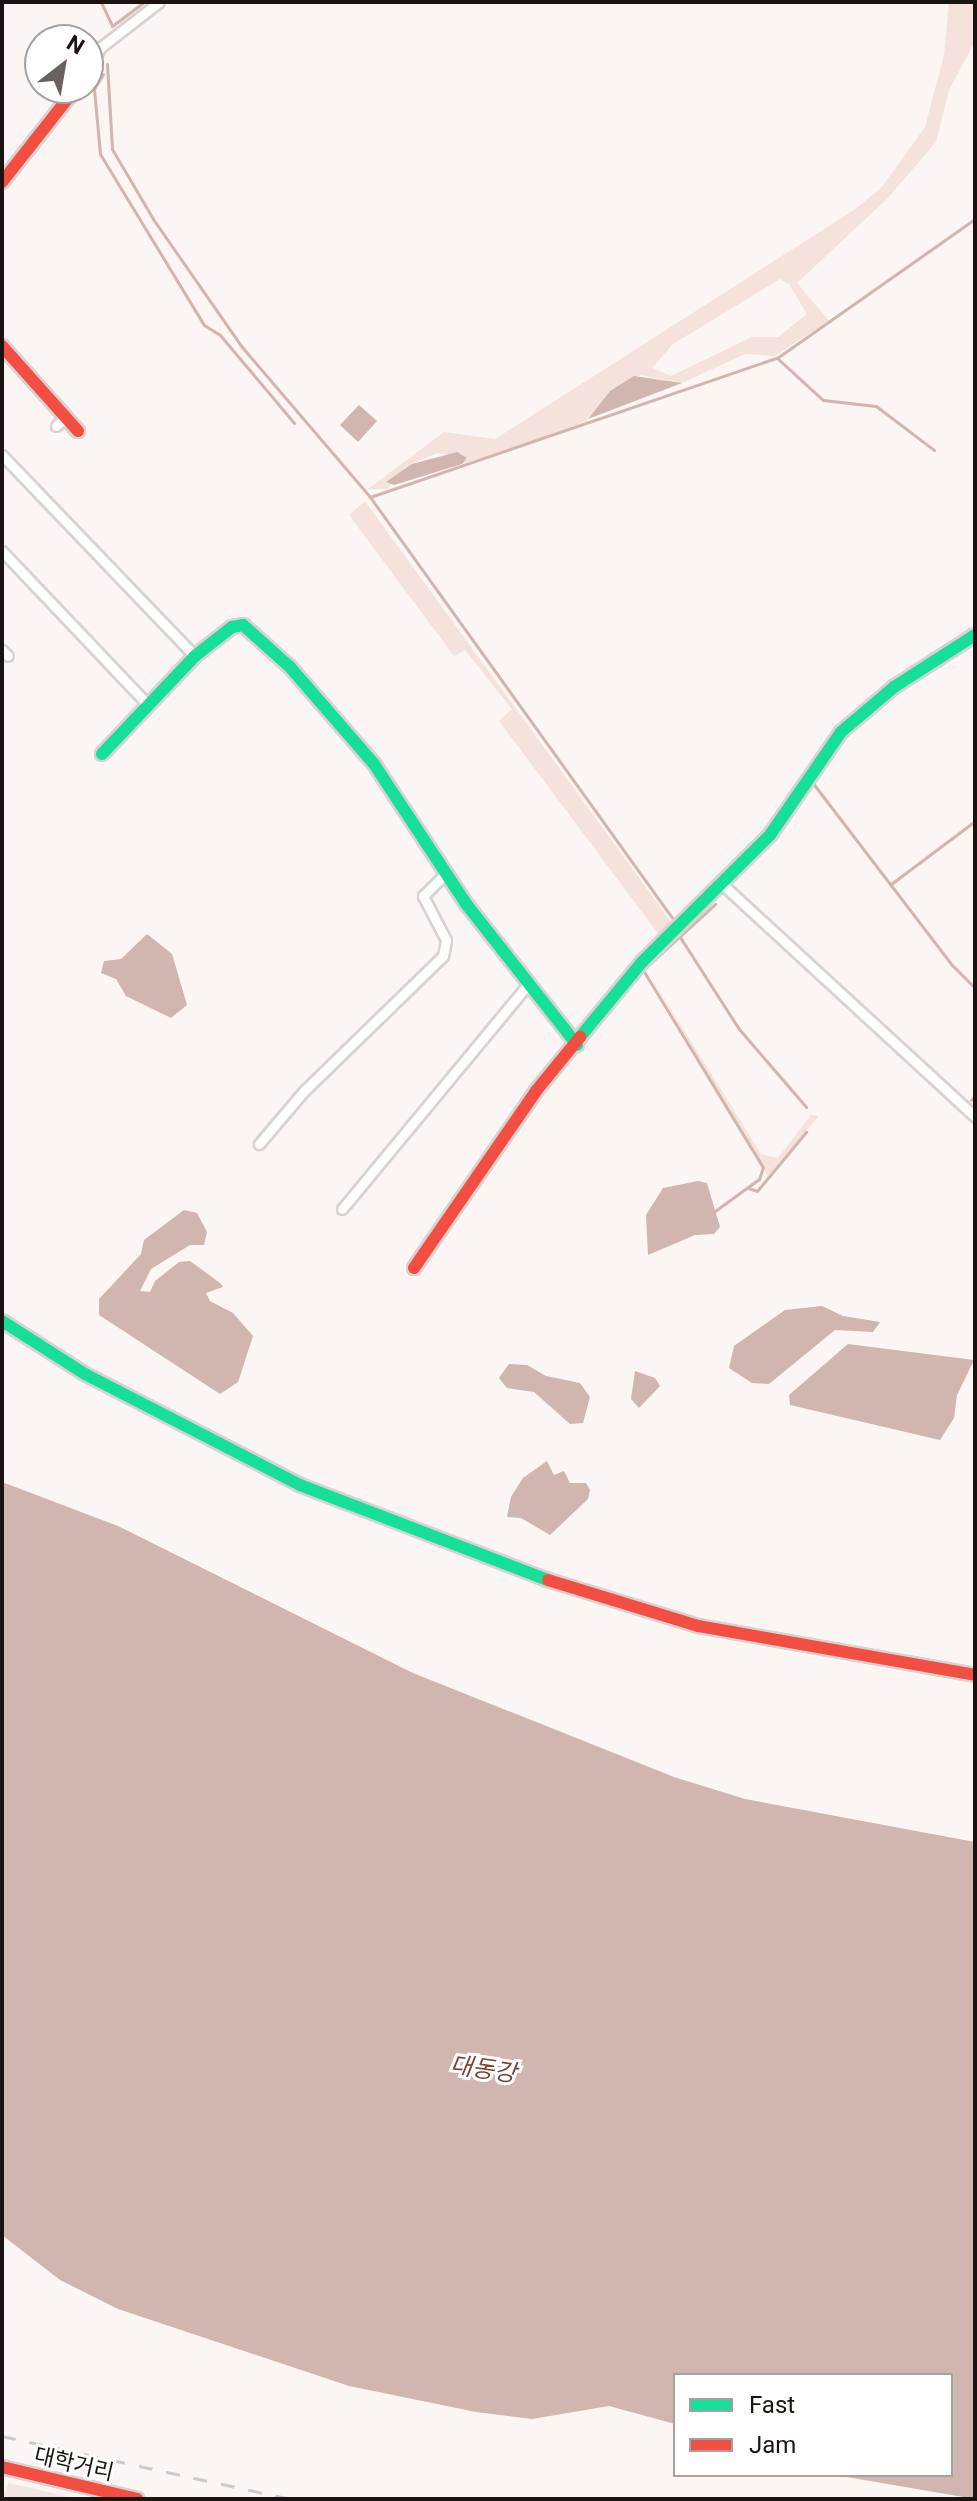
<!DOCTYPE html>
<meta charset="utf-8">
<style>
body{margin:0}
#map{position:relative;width:977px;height:2501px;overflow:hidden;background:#fbf5f4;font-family:Roboto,"Noto Sans KR",sans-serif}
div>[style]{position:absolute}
.built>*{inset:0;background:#f3e6e2}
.green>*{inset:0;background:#f5e2dc}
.water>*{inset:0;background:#d0b6ae}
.stream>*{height:3px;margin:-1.5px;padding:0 1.5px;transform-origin:1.5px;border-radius:1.5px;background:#d0b6ae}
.roads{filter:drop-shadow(2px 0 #d9d2d0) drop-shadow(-2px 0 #d9d2d0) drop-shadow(0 2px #d9d2d0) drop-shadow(0 -2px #d9d2d0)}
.street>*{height:9px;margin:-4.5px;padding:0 4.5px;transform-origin:4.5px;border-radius:4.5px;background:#fefefd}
.fast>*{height:12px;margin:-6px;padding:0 6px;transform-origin:6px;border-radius:6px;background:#16e098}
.jam>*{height:12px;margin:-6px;padding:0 6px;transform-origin:6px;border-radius:6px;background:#f24e42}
.rail>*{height:3px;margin-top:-1.5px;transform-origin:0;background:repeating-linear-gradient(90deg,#cecccb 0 14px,transparent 0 28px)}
span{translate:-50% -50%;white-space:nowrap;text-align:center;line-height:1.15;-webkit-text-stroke:6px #fff;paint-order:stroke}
.street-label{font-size:22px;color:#1b1310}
.water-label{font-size:24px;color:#794736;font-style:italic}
.frame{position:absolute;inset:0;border:4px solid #1b1310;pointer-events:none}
.legend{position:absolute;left:673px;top:2373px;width:280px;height:104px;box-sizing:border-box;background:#fff;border:2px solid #a4a19f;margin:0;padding:10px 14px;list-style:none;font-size:24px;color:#1b1310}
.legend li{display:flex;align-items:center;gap:16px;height:40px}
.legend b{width:40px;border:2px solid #a4a19f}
.north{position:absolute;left:24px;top:24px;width:80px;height:80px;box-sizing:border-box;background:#fff;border:2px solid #a4a19f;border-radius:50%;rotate:31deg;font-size:22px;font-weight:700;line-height:32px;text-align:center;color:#1b1310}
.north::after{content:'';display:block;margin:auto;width:28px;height:36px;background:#696260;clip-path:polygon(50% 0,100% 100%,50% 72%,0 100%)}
</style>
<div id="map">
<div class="built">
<div style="clip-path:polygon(9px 2483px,65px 2496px,69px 2499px,2px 2499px)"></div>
</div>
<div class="green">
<div style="clip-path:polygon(evenodd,949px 2px,975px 2px,975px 41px,949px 90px,936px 142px,887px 199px,797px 283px,829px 321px,774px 356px,745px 354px,682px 383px,640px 375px,610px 391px,586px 421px,556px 435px,462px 464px,467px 458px,437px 453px,412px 464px,387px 489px,368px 489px,444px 432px,495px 439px,854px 210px,881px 188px,925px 127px,944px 55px,949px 2px,780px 279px,789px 284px,807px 314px,778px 337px,752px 337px,671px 376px,652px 368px,673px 344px,780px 279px)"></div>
<div style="clip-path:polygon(365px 501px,671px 922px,660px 936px,499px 721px,512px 709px,465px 650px,454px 656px,349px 515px)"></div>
<div style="clip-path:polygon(646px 969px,761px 1154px,778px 1158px,811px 1115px,819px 1116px,768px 1176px)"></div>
</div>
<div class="water">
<div style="clip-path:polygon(634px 376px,682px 383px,588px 419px,610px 391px)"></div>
<div style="clip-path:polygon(359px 405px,377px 421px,358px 442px,340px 425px)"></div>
<div style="clip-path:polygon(457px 452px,467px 458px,462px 464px,394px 485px,386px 482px,412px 464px)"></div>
<div style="clip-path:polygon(147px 934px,172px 954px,187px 1005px,171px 1018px,126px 996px,116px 979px,101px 973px,104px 961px,121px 959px)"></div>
<div style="clip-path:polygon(698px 1181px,707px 1183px,720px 1227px,714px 1234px,695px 1235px,648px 1255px,646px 1215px,663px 1188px)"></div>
<div style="clip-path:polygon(184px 1210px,197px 1213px,207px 1232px,204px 1245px,190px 1245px,151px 1269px,140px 1291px,150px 1292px,155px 1281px,179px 1262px,190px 1261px,220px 1283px,223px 1287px,206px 1293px,210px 1301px,233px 1313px,253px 1336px,238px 1382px,220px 1394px,99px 1315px,99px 1299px,141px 1254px,144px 1240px)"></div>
<div style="clip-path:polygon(822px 1306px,843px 1316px,880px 1322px,873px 1332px,835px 1330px,769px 1384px,752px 1383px,729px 1368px,734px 1346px,785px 1310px)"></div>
<div style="clip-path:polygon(848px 1344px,974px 1360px,957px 1395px,954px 1418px,940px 1440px,790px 1405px,789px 1395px)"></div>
<div style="clip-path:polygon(509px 1364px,527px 1365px,546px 1376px,580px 1383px,590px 1397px,583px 1423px,570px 1424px,534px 1392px,507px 1388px,499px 1378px)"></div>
<div style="clip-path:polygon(635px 1371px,655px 1378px,660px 1386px,639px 1408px,631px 1399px)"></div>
<div style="clip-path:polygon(547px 1461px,554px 1475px,564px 1471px,570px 1483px,586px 1483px,590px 1490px,588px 1499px,550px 1535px,521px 1518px,507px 1517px,511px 1497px,523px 1478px)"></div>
<div style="clip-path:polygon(2px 1482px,118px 1526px,413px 1673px,674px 1777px,745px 1799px,975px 1842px,975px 2499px,835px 2475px,951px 2475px,951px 2375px,675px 2375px,675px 2424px,609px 2406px,532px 2419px,476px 2412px,349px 2386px,118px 2309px,60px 2280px,2px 2235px)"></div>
</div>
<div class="stream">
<div style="left:101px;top:2px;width:26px;rotate:65deg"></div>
<div style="left:112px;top:26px;width:40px;rotate:-37deg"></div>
<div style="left:107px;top:64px;width:85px;rotate:86.6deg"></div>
<div style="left:112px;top:149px;width:81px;rotate:59.6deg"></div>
<div style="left:153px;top:219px;width:156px;rotate:55.2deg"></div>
<div style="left:242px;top:347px;width:197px;rotate:49.5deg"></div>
<div style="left:370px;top:497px;width:430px;rotate:-18.9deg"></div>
<div style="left:777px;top:358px;width:242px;rotate:-35.1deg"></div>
<div style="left:103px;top:74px;width:17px;rotate:121deg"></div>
<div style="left:94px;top:89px;width:65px;rotate:84.7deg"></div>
<div style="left:100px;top:154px;width:200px;rotate:58.7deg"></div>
<div style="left:204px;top:325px;width:19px;rotate:32deg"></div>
<div style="left:220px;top:335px;width:115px;rotate:49.9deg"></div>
<div style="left:777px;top:358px;width:62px;rotate:42.4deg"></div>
<div style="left:823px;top:400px;width:53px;rotate:6.5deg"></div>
<div style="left:876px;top:406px;width:73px;rotate:37.2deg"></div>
<div style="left:370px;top:497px;width:523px;rotate:54.33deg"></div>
<div style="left:947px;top:645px;width:16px;rotate:-30deg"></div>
<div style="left:904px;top:674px;width:40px;rotate:-34.9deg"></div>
<div style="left:812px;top:782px;width:229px;rotate:52.6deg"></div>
<div style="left:951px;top:964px;width:34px;rotate:45deg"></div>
<div style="left:797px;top:785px;width:65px;rotate:-55.1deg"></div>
<div style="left:891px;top:884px;width:105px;rotate:-36.9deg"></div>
<div style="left:716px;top:897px;width:44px;rotate:-45deg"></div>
<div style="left:678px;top:934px;width:113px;rotate:57.3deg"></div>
<div style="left:739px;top:1029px;width:103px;rotate:49.3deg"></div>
<div style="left:643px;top:970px;width:231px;rotate:58.7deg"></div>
<div style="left:763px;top:1167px;width:13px;rotate:108deg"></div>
<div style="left:759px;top:1179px;width:54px;rotate:144deg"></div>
<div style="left:643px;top:970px;width:98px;rotate:-42.5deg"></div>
<div style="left:971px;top:1100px;width:6px;rotate:-45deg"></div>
<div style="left:748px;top:1188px;width:9px;rotate:18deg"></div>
<div style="left:757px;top:1191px;width:77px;rotate:-50.3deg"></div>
</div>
<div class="roads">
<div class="street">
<div style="left:88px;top:67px;width:24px;rotate:-57deg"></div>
<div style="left:101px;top:47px;width:73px;rotate:-37.8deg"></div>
<div style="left:56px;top:426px;width:13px;rotate:-42deg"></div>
<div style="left:2px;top:455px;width:279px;rotate:46.2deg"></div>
<div style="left:2px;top:551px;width:209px;rotate:46.5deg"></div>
<div style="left:2px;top:650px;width:8px;rotate:45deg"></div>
<div style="left:722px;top:884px;width:344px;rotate:42.6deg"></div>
<div style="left:259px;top:1144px;width:70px;rotate:-49.7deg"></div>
<div style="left:304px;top:1091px;width:194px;rotate:-44.2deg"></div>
<div style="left:443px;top:956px;width:16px;rotate:-79deg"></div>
<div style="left:446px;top:940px;width:50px;rotate:-117.6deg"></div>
<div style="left:423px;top:896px;width:33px;rotate:-45deg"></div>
<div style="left:342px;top:1209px;width:291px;rotate:-50.4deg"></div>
</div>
<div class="fast">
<div style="left:102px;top:754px;width:135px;rotate:-46.5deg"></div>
<div style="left:195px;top:656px;width:47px;rotate:-38.1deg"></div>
<div style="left:232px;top:627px;width:11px;rotate:-10deg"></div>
<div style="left:243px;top:625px;width:63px;rotate:41.8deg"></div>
<div style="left:290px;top:667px;width:128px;rotate:49.1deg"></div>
<div style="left:374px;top:764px;width:169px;rotate:56.6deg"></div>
<div style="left:467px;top:905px;width:178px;rotate:51.8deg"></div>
<div style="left:580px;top:1037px;width:97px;rotate:-50.4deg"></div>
<div style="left:642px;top:962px;width:180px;rotate:-44.8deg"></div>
<div style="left:770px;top:835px;width:125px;rotate:-55.4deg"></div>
<div style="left:841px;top:732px;width:70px;rotate:-40.3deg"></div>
<div style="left:894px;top:687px;width:96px;rotate:-32.7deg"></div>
<div style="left:2px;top:1321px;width:98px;rotate:32.6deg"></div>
<div style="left:85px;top:1374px;width:242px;rotate:27.3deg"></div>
<div style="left:300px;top:1485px;width:266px;rotate:21deg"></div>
</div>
<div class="jam">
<div style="left:2px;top:182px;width:120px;rotate:-51.8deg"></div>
<div style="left:2px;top:346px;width:114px;rotate:48.2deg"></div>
<div style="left:414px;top:1268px;width:215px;rotate:-55.4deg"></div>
<div style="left:536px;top:1091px;width:70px;rotate:-50.8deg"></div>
<div style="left:548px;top:1580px;width:157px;rotate:17deg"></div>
<div style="left:698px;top:1626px;width:281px;rotate:10deg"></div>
<div style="left:2px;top:2467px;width:139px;rotate:13.3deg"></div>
</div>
</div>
<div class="rail">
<div style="left:2px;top:2436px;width:296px;rotate:12.3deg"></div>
</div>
<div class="street-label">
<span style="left:74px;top:2464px;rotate:13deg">대학거리</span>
</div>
<div class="water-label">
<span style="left:483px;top:2070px;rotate:8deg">대동강</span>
</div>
<div class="frame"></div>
<ul class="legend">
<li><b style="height:10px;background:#16e098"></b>Fast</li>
<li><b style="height:10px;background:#f24e42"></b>Jam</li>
</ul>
<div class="north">N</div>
</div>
